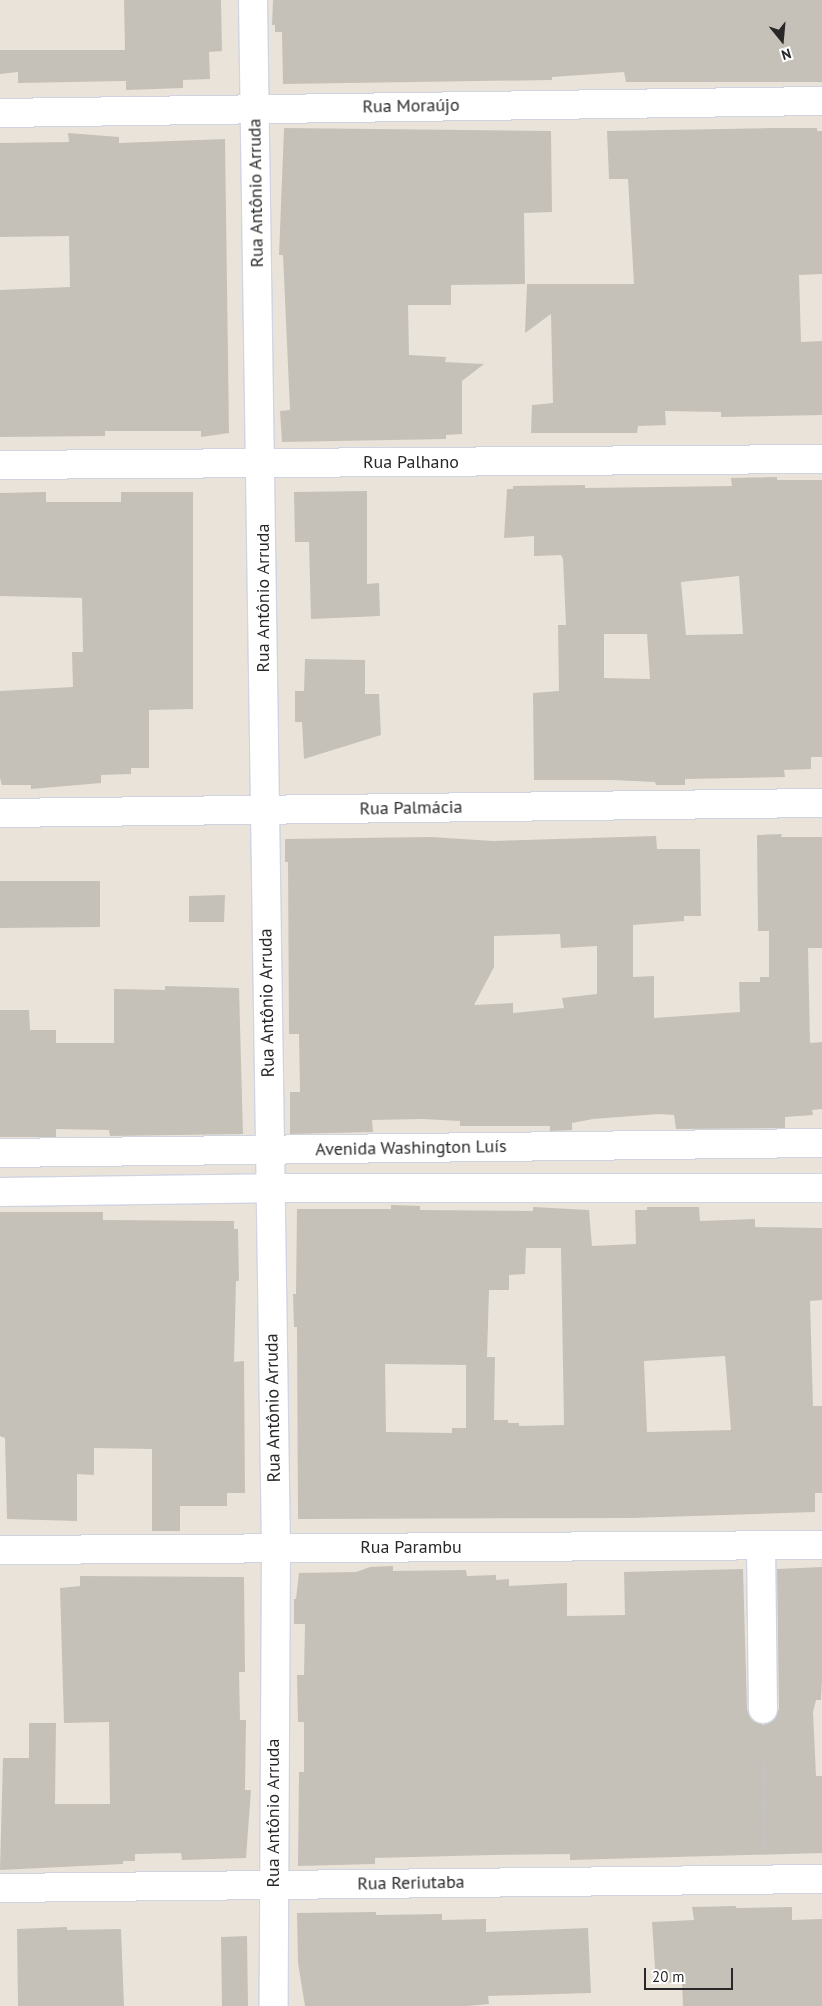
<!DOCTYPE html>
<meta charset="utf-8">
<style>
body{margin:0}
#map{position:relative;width:822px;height:2006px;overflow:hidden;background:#eae3da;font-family:"PT Sans",sans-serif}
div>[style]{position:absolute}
.building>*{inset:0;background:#c5c1b9}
.path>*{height:3px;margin-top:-1.5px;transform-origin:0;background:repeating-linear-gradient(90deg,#c3c3c3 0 4px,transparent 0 6.5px)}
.roads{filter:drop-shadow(1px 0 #d0d4e1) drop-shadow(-1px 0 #d0d4e1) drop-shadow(0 1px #d0d4e1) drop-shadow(0 -1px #d0d4e1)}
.minor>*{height:28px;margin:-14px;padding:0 14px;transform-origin:14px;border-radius:14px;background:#fff}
span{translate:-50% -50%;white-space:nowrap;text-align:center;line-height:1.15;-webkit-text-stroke:4px #fff;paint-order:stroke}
.street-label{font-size:18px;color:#282828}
.north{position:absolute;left:757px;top:15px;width:50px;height:50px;-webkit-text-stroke:4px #fff;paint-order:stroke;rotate:163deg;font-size:14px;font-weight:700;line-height:20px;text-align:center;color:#282828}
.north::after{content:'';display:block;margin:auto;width:18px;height:22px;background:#282828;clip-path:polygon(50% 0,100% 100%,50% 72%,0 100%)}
.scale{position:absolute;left:644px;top:1968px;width:89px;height:22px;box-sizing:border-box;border:2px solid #282828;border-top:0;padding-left:6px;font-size:15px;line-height:18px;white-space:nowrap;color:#282828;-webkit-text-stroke:4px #fff;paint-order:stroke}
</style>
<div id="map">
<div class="building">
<div style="clip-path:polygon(124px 0,221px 0,222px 51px,209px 52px,210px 79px,183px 80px,183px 88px,126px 90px,126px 81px,18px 83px,18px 72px,0 74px,0 50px,125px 50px)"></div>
<div style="clip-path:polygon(273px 0,822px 0,822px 82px,626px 82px,624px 72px,552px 77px,552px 80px,283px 84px,282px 32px,275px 32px,275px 25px,272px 25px)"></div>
<div style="clip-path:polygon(284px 128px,551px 131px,552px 212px,524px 213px,525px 284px,451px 285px,451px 305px,408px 305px,409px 355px,446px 357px,445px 362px,484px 364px,462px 381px,462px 434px,446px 435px,446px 439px,282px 442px,280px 411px,290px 410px,283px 255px,279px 255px)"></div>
<div style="clip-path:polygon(772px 128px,817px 128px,817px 131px,822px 131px,822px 274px,799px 275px,801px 342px,822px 341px,822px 415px,721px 417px,721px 412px,665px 411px,666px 425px,638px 426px,637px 433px,531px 433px,532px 405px,553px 403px,551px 314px,525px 333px,527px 284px,634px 284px,628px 179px,609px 179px,607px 131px)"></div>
<div style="clip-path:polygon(68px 133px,119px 137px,119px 143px,225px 139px,229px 433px,201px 437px,201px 431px,105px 431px,105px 436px,0 437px,0 290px,70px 287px,69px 236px,0 237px,0 143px,69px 142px)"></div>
<div style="clip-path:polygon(evenodd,777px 477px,777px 480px,822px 480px,822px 757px,811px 757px,811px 769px,784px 770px,785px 777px,685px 779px,685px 785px,656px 785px,655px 782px,612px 780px,534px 780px,533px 693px,559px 691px,558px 625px,566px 625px,563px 559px,561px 555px,534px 556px,534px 536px,504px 538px,507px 489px,513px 489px,513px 486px,585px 485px,585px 488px,732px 486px,731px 478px,777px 477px,739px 576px,743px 634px,686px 635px,681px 582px,739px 576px,777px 477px,604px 634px,647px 634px,650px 679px,604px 678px,604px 634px)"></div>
<div style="clip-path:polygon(367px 491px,367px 584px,379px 583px,380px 616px,311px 619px,309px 542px,295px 542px,294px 492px)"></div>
<div style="clip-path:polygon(46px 492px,46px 502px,121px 502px,121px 492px,193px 492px,193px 709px,149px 710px,149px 768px,131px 768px,131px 774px,101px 775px,101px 783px,31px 789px,31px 785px,2px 785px,0 778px,0 691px,73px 687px,72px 652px,83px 652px,82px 598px,0 596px,0 493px)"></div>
<div style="clip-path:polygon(305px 659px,365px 660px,365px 694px,379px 694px,381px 735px,304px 759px,302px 722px,295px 722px,295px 691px,304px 691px)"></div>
<div style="clip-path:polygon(evenodd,782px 834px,781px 837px,822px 837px,822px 948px,808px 948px,810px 1043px,822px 1042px,822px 1109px,812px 1110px,813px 1115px,785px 1117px,785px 1128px,676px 1129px,674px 1115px,659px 1114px,593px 1119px,572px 1123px,572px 1130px,550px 1131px,550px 1126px,460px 1126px,460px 1121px,422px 1119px,372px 1120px,373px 1132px,290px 1134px,290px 1092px,300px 1092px,299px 1034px,289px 1034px,288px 862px,285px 862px,285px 839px,431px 837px,493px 841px,656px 836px,657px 849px,700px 849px,701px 916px,684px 916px,684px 921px,633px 925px,633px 977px,654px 976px,654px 1018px,740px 1012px,739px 982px,760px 982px,760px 977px,769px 977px,769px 931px,758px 931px,757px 835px,782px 834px,560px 934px,561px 948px,597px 946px,597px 994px,562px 998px,564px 1008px,513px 1013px,513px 1003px,474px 1005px,494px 967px,494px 936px,560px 934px)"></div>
<div style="clip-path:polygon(0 881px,100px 881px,100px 927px,0 928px)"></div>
<div style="clip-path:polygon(225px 895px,224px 922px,189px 922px,189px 896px)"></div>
<div style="clip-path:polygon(165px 986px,239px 988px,243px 1134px,110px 1136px,109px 1130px,56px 1129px,56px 1137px,0 1137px,0 1010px,29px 1010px,30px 1030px,56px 1030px,56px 1043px,114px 1043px,114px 989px,165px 990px)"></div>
<div style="clip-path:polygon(evenodd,391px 1205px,420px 1206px,420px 1210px,533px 1211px,533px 1207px,589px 1210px,592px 1246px,636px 1244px,635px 1210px,647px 1210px,647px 1207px,699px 1207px,700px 1221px,755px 1219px,755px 1227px,822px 1228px,822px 1300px,810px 1301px,813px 1406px,822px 1406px,822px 1493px,815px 1493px,815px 1512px,632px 1518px,298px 1519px,297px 1327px,294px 1327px,293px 1294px,296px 1294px,297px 1209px,391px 1209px,391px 1205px,526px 1248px,561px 1248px,564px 1425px,519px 1426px,519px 1423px,508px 1423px,508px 1420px,494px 1420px,495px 1357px,487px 1357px,489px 1290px,509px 1290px,509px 1275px,525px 1274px,526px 1248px,391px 1205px,725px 1356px,731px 1430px,647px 1432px,644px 1361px,725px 1356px,391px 1205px,385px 1364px,466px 1365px,466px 1428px,452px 1428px,452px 1433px,386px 1432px,385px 1364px)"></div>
<div style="clip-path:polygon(0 1212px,103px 1212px,103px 1220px,234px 1221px,234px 1229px,238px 1229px,239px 1281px,236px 1281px,234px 1362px,244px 1361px,245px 1493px,227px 1493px,227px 1506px,180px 1506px,180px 1531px,152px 1531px,152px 1449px,94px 1448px,94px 1475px,77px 1474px,77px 1521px,7px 1519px,5px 1438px,0 1436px)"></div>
<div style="clip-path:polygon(393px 1566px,393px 1571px,466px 1570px,467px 1576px,496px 1575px,496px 1580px,509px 1579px,509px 1586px,567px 1583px,567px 1616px,625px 1615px,624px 1572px,743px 1569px,747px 1709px,750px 1717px,763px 1725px,771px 1722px,779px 1709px,777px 1569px,822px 1567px,822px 1680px,821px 1700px,816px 1700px,813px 1712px,816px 1776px,822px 1776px,822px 1853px,570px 1860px,570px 1854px,492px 1855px,375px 1858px,375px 1864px,298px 1866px,299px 1772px,304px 1772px,304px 1722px,298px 1722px,297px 1675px,304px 1675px,305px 1624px,294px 1624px,294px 1599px,296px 1599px,299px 1573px,356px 1572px,370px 1567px)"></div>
<div style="clip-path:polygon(80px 1576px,244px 1577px,245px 1672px,239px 1672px,240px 1720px,246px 1720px,245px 1790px,251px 1790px,246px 1858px,182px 1860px,181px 1853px,135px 1854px,135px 1861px,123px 1861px,123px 1864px,0 1870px,3px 1758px,29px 1758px,29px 1723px,56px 1723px,55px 1804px,110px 1804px,109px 1722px,64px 1723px,60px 1588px,80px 1586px)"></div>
<div style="clip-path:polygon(736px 1906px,736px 1908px,792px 1907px,792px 1920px,822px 1919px,822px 2006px,683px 2006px,682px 1982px,656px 1983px,652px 1922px,694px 1920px,692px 1907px)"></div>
<div style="clip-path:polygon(376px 1912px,376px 1915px,442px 1914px,442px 1920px,486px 1919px,486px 1932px,588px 1928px,591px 1993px,488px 1996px,489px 2004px,467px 2006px,305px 2006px,298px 1963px,297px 1913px)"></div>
<div style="clip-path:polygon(67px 1927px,67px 1930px,121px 1929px,124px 2006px,18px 2006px,17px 1929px)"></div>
<div style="clip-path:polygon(247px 1936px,248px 2006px,222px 2006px,221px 1937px)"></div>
</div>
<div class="path">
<div style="left:763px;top:1754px;width:97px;rotate:89.4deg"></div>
</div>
<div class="roads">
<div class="minor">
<div style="left:253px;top:0;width:1548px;rotate:89.15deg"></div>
<div style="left:276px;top:1548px;width:458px;rotate:90.3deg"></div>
<div style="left:0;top:113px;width:822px;rotate:-0.84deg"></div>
<div style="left:0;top:465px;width:822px;rotate:-0.42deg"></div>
<div style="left:0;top:813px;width:822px;rotate:-0.7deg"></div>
<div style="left:0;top:1153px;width:822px;rotate:-0.7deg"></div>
<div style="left:0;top:1192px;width:270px;rotate:-0.8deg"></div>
<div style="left:270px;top:1188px;width:552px"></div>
<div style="left:761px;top:1546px;width:163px;rotate:89.3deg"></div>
<div style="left:0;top:1550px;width:822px;rotate:-0.35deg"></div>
<div style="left:0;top:1888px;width:822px;rotate:-0.63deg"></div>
</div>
</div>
<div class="street-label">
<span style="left:411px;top:106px;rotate:-1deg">Rua Moraújo</span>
<span style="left:256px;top:193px;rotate:-91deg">Rua Antônio Arruda</span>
<span style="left:411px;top:462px">Rua Palhano</span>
<span style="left:263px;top:598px;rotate:-90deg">Rua Antônio Arruda</span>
<span style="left:411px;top:808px;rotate:-1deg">Rua Palmácia</span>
<span style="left:267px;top:1003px;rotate:-91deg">Rua Antônio Arruda</span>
<span style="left:411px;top:1148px;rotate:-1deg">Avenida Washington Luís</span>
<span style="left:273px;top:1408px;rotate:-91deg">Rua Antônio Arruda</span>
<span style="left:411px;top:1547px">Rua Parambu</span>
<span style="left:273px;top:1813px;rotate:-90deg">Rua Antônio Arruda</span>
<span style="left:411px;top:1883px;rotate:-1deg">Rua Reriutaba</span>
</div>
<div class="north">N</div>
<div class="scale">20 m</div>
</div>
